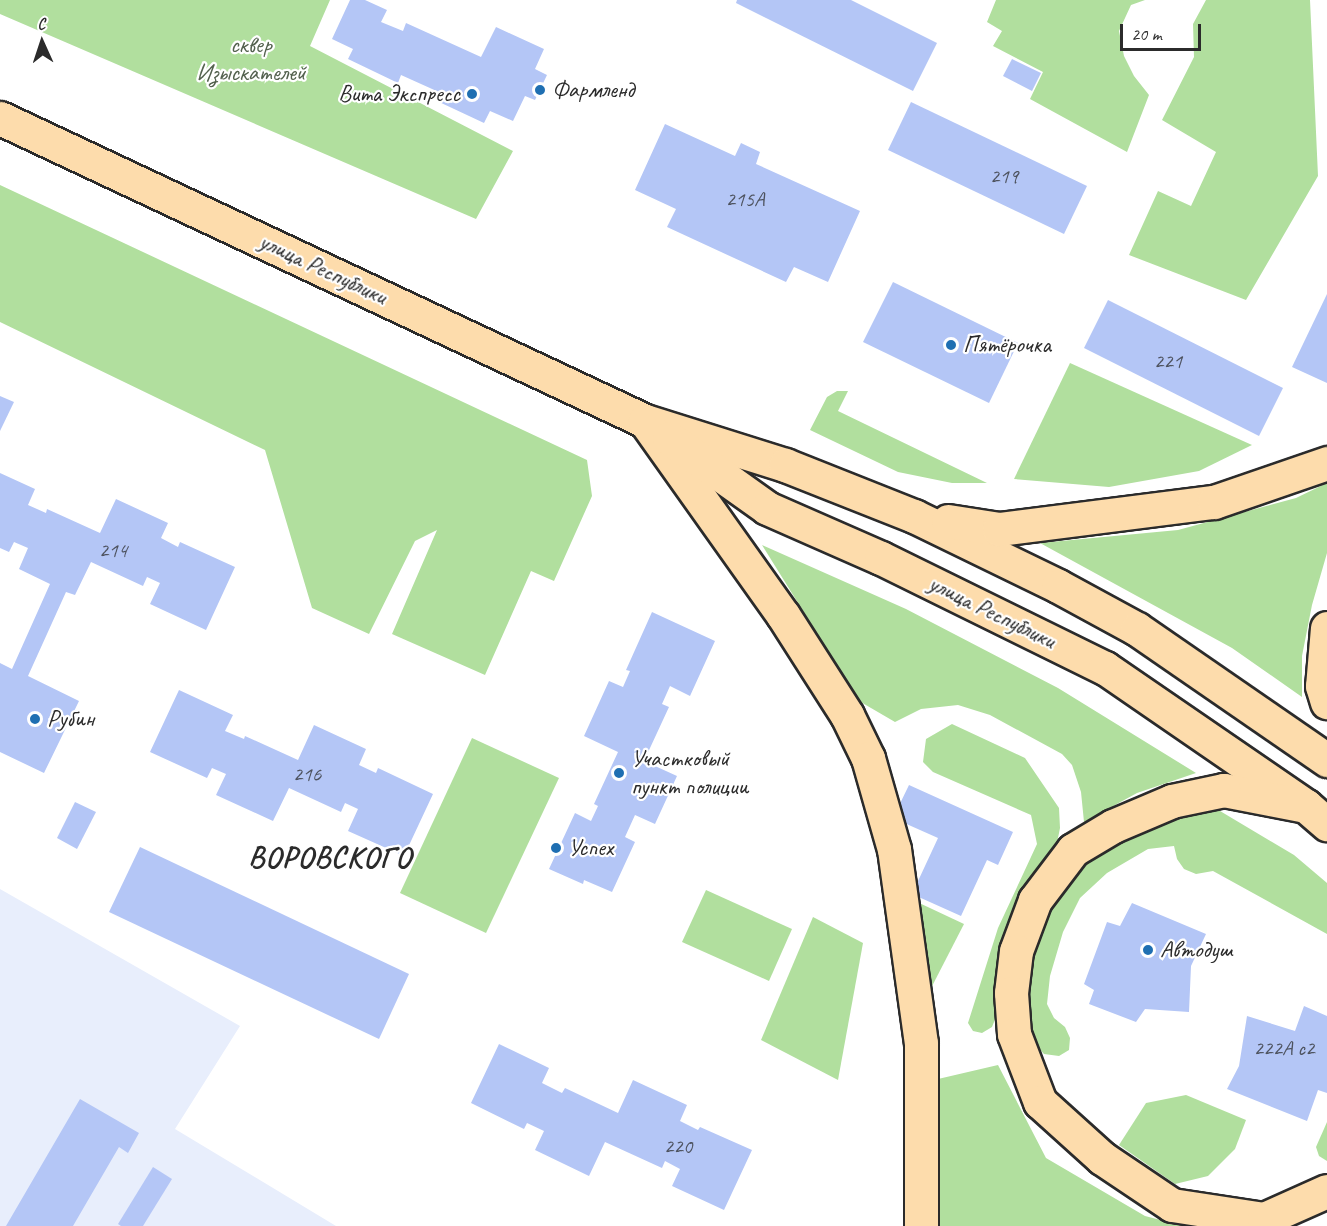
<!DOCTYPE html>
<meta charset="utf-8">
<style>
body{margin:0}
#map{position:relative;width:1327px;height:1226px;overflow:hidden;background:#fff;font-family:Caveat,sans-serif}
div>[style]{position:absolute}
.built>*{inset:0;background:#e8eefc}
.green>*{inset:0;background:#b1df9e}
.building>*{inset:0;background:#b4c6f6}
.roads{filter:drop-shadow(2px 0 #2b2b2b) drop-shadow(-2px 0 #2b2b2b) drop-shadow(0 2px #2b2b2b) drop-shadow(0 -2px #2b2b2b)}
.major>*{height:33px;margin:-16.5px;padding:0 16.5px;transform-origin:16.5px;border-radius:16.5px;background:#fddcac}
.dots>*{width:16px;height:16px;translate:-50% -50%;box-sizing:border-box;border:3px solid #fff;border-radius:50%}
span{translate:-50% -50%;white-space:nowrap;text-align:center;line-height:1.15;-webkit-text-stroke:4.5px #fff;paint-order:stroke}
.number-label{font-size:21px;color:#4d525e}
.number-label span{-webkit-text-stroke-width:0}
.park-label{font-size:24px;color:#53614e}
.poi-label{font-size:24px;color:#2b2b2b}
.left{translate:0 -50%;text-align:left}
.right{translate:-100% -50%;text-align:right}
.street-label{font-size:24px;color:#2b2b2b}
.district-label{font-size:30px;color:#2b2b2b;font-weight:700;letter-spacing:1.5px}
.north{position:absolute;left:12px;top:12px;width:60px;height:60px;-webkit-text-stroke:4px #fff;paint-order:stroke;rotate:357deg;font-size:16px;font-weight:700;line-height:24px;text-align:center;color:#2b2b2b}
.north::after{content:'';display:block;margin:auto;width:21px;height:27px;background:#2b2b2b;clip-path:polygon(50% 0,100% 100%,50% 72%,0 100%)}
.scale{position:absolute;left:1120px;top:24px;width:81px;height:27px;box-sizing:border-box;border:3px solid #2b2b2b;border-top:0;padding-left:8px;font-size:18px;line-height:21px;white-space:nowrap;color:#2b2b2b;-webkit-text-stroke:4px #fff;paint-order:stroke}
</style>
<div id="map">
<div class="built">
<div style="clip-path:polygon(0 889px,240px 1026px,175px 1129px,336px 1226px,0 1226px)"></div>
</div>
<div class="green">
<div style="clip-path:polygon(0 0,330px 0,310px 46px,513px 151px,476px 219px,0 14px)"></div>
<div style="clip-path:polygon(996px 0,1145px 0,1131px 5px,1119px 31px,1124px 56px,1134px 76px,1149px 95px,1127px 152px,1030px 99px,1043px 72px,993px 46px,1002px 31px,987px 22px)"></div>
<div style="clip-path:polygon(1206px 0,1310px 0,1318px 176px,1246px 300px,1129px 255px,1158px 191px,1191px 206px,1216px 152px,1162px 120px,1194px 57px,1193px 24px)"></div>
<div style="clip-path:polygon(0 185px,587px 460px,592px 496px,554px 581px,531px 571px,485px 675px,392px 634px,437px 530px,415px 541px,369px 634px,312px 608px,265px 450px,0 322px)"></div>
<div style="clip-path:polygon(1070px 363px,1252px 445px,1199px 471px,1109px 487px,1014px 479px)"></div>
<div style="clip-path:polygon(837px 391px,848px 391px,838px 411px,987px 483px,952px 483px,898px 472px,810px 430px,827px 397px)"></div>
<div style="clip-path:polygon(1327px 483px,1327px 553px,1312px 605px,1302px 656px,1302px 697px,1232px 648px,1040px 543px,1178px 530px,1296px 498px)"></div>
<div style="clip-path:polygon(762px 545px,906px 609px,1058px 688px,1196px 773px,1137px 793px,1084px 822px,1081px 792px,1072px 765px,1062px 754px,990px 715px,958px 705px,921px 709px,895px 722px,859px 701px)"></div>
<div style="clip-path:polygon(952px 724px,1025px 758px,1059px 808px,1060px 828px,1057px 843px,1023px 889px,1009px 919px,1000px 955px,996px 1017px,992px 1027px,982px 1033px,973px 1031px,968px 1023px,998px 928px,1037px 844px,1031px 815px,933px 772px,923px 762px,926px 739px)"></div>
<div style="clip-path:polygon(472px 738px,559px 778px,486px 933px,400px 893px)"></div>
<div style="clip-path:polygon(1215px 808px,1294px 855px,1327px 883px,1327px 934px,1213px 871px,1196px 874px,1184px 869px,1177px 859px,1174px 846px,1148px 849px,1107px 873px,1080px 898px,1063px 932px,1050px 976px,1047px 1004px,1054px 1018px,1065px 1027px,1070px 1038px,1069px 1050px,1059px 1056px,1044px 1054px,1034px 1043px,1028px 1012px,1028px 977px,1034px 941px,1048px 906px,1073px 872px,1108px 846px,1144px 829px,1183px 814px)"></div>
<div style="clip-path:polygon(706px 890px,792px 929px,769px 981px,682px 942px)"></div>
<div style="clip-path:polygon(915px 901px,964px 924px,928px 994px)"></div>
<div style="clip-path:polygon(813px 917px,863px 943px,838px 1080px,761px 1040px)"></div>
<div style="clip-path:polygon(998px 1065px,1046px 1158px,1145px 1216px,1184px 1226px,936px 1226px,938px 1079px)"></div>
<div style="clip-path:polygon(1186px 1095px,1246px 1120px,1235px 1149px,1208px 1176px,1175px 1184px,1119px 1145px,1146px 1103px)"></div>
<div style="clip-path:polygon(1327px 1122px,1327px 1161px,1319px 1156px,1316px 1147px)"></div>
</div>
<div class="building">
<div style="clip-path:polygon(350px 0,365px 0,387px 10px,381px 22px,403px 31px,406px 23px,481px 57px,496px 27px,544px 49px,535px 69px,547px 75px,535px 100px,525px 96px,513px 121px,490px 111px,484px 123px,437px 101px,441px 93px,401px 75px,398px 83px,348px 59px,353px 49px,332px 39px)"></div>
<div style="clip-path:polygon(737px 0,851px 0,937px 43px,913px 91px,736px 3px)"></div>
<div style="clip-path:polygon(1012px 59px,1041px 73px,1032px 91px,1003px 76px)"></div>
<div style="clip-path:polygon(911px 102px,1087px 186px,1064px 234px,888px 150px)"></div>
<div style="clip-path:polygon(665px 124px,735px 156px,741px 143px,760px 152px,756px 164px,860px 211px,828px 282px,794px 267px,786px 282px,667px 227px,676px 209px,635px 190px)"></div>
<div style="clip-path:polygon(893px 282px,1018px 343px,989px 403px,863px 342px)"></div>
<div style="clip-path:polygon(1327px 294px,1327px 383px,1292px 367px)"></div>
<div style="clip-path:polygon(1108px 300px,1283px 388px,1259px 436px,1084px 348px)"></div>
<div style="clip-path:polygon(0 396px,14px 402px,0 431px)"></div>
<div style="clip-path:polygon(0 473px,35px 489px,28px 505px,46px 513px,47px 509px,100px 533px,116px 499px,168px 523px,161px 538px,178px 547px,180px 542px,235px 567px,206px 630px,150px 604px,160px 583px,147px 577px,143px 586px,91px 562px,75px 595px,66px 592px,28px 676px,79px 701px,44px 773px,0 752px,0 663px,12px 669px,50px 584px,19px 569px,28px 548px,14px 542px,9px 552px,0 548px)"></div>
<div style="clip-path:polygon(652px 612px,715px 641px,690px 696px,670px 686px,662px 704px,669px 707px,644px 761px,677px 776px,655px 824px,635px 815px,625px 837px,635px 842px,612px 892px,584px 880px,583px 884px,549px 869px,575px 813px,591px 821px,598px 806px,594px 804px,618px 752px,584px 736px,609px 681px,623px 687px,630px 671px,626px 670px)"></div>
<div style="clip-path:polygon(179px 690px,233px 715px,225px 731px,244px 739px,245px 736px,298px 760px,314px 725px,366px 749px,359px 765px,376px 773px,378px 768px,433px 794px,404px 856px,348px 831px,358px 809px,345px 803px,341px 812px,289px 788px,273px 821px,216px 795px,226px 774px,212px 768px,207px 778px,150px 752px)"></div>
<div style="clip-path:polygon(909px 785px,1013px 832px,998px 865px,987px 860px,961px 916px,912px 894px,938px 838px,893px 818px)"></div>
<div style="clip-path:polygon(75px 802px,96px 812px,77px 849px,57px 838px)"></div>
<div style="clip-path:polygon(140px 847px,409px 974px,379px 1039px,109px 912px)"></div>
<div style="clip-path:polygon(1132px 903px,1206px 934px,1191px 966px,1189px 1012px,1145px 1009px,1136px 1022px,1089px 1004px,1094px 990px,1084px 984px,1107px 922px,1120px 926px)"></div>
<div style="clip-path:polygon(1304px 1006px,1327px 1016px,1327px 1093px,1318px 1090px,1307px 1121px,1227px 1089px,1239px 1066px,1247px 1016px,1295px 1031px)"></div>
<div style="clip-path:polygon(499px 1044px,549px 1068px,542px 1083px,562px 1093px,565px 1088px,618px 1113px,633px 1080px,687px 1105px,680px 1121px,698px 1130px,700px 1127px,752px 1150px,724px 1210px,672px 1186px,680px 1169px,665px 1161px,662px 1168px,605px 1142px,589px 1176px,535px 1150px,544px 1131px,527px 1123px,524px 1129px,471px 1103px)"></div>
<div style="clip-path:polygon(80px 1099px,139px 1133px,128px 1153px,119px 1147px,73px 1226px,6px 1226px)"></div>
<div style="clip-path:polygon(153px 1167px,172px 1179px,143px 1226px,121px 1226px,118px 1224px)"></div>
</div>
<div class="roads">
<div class="major">
<div style="left:0;top:118px;width:713px;rotate:25.16deg"></div>
<div style="left:645px;top:421px;width:147px;rotate:17.4deg"></div>
<div style="left:785px;top:465px;width:139px;rotate:21.6deg"></div>
<div style="left:914px;top:516px;width:160px;rotate:25.9deg"></div>
<div style="left:1058px;top:586px;width:90px;rotate:28.6deg"></div>
<div style="left:1137px;top:629px;width:231px;rotate:34.6deg"></div>
<div style="left:645px;top:421px;width:238px;rotate:54.6deg"></div>
<div style="left:783px;top:615px;width:119px;rotate:57.4deg"></div>
<div style="left:847px;top:715px;width:48px;rotate:64deg"></div>
<div style="left:868px;top:758px;width:95px;rotate:74.1deg"></div>
<div style="left:894px;top:849px;width:196px;rotate:82.1deg"></div>
<div style="left:921px;top:1043px;width:183px;rotate:90deg"></div>
<div style="left:669px;top:438px;width:120px;rotate:35.5deg"></div>
<div style="left:767px;top:508px;width:124px;rotate:23.7deg"></div>
<div style="left:881px;top:558px;width:250px;rotate:26.2deg"></div>
<div style="left:1105px;top:668px;width:244px;rotate:34.5deg"></div>
<div style="left:1306px;top:806px;width:28px;rotate:41deg"></div>
<div style="left:948px;top:521px;width:52px;rotate:8.9deg"></div>
<div style="left:999px;top:529px;width:217px;rotate:-7.2deg"></div>
<div style="left:1214px;top:502px;width:120px;rotate:-19deg"></div>
<div style="left:1327px;top:628px;width:58px;rotate:94.9deg"></div>
<div style="left:1322px;top:686px;width:17px;rotate:73deg"></div>
<div style="left:1306px;top:806px;width:84px;rotate:-169deg"></div>
<div style="left:1224px;top:790px;width:53px;rotate:168.1deg"></div>
<div style="left:1172px;top:801px;width:64px;rotate:157deg"></div>
<div style="left:1113px;top:826px;width:47px;rotate:149deg"></div>
<div style="left:1073px;top:850px;width:63px;rotate:127.2deg"></div>
<div style="left:1035px;top:900px;width:54px;rotate:110.4deg"></div>
<div style="left:1016px;top:951px;width:42px;rotate:96.8deg"></div>
<div style="left:1011px;top:993px;width:41px;rotate:85.8deg"></div>
<div style="left:1014px;top:1034px;width:73px;rotate:69.1deg"></div>
<div style="left:1040px;top:1102px;width:84px;rotate:42.1deg"></div>
<div style="left:1102px;top:1158px;width:84px;rotate:33.9deg"></div>
<div style="left:1172px;top:1205px;width:93px;rotate:8.7deg"></div>
<div style="left:1264px;top:1219px;width:69px;rotate:-24deg"></div>
</div>
</div>
<div class="dots">
<div style="left:540px;top:90px;background:#1f6fb2"></div>
<div style="left:472px;top:94px;background:#1f6fb2"></div>
<div style="left:951px;top:345px;background:#1f6fb2"></div>
<div style="left:35px;top:719px;background:#1f6fb2"></div>
<div style="left:619px;top:773px;background:#1f6fb2"></div>
<div style="left:556px;top:848px;background:#1f6fb2"></div>
<div style="left:1148px;top:950px;background:#1f6fb2"></div>
</div>
<div class="number-label">
<span style="left:1004px;top:176px">219</span>
<span style="left:745px;top:199px">215А</span>
<span style="left:1168px;top:361px">221</span>
<span style="left:113px;top:550px">214</span>
<span style="left:307px;top:774px">216</span>
<span style="left:1284px;top:1048px">222А с2</span>
<span style="left:678px;top:1146px">220</span>
</div>
<div class="park-label">
<span style="left:251px;top:59px">сквер<br>Изыскателей</span>
</div>
<div class="poi-label">
<span class="left" style="left:552px;top:90px">Фармленд</span>
<span class="right" style="left:460px;top:94px">Вита Экспресс</span>
<span class="left" style="left:963px;top:345px">Пятёрочка</span>
<span class="left" style="left:47px;top:719px">Рубин</span>
<span class="left" style="left:631px;top:773px">Участковый<br>пункт полиции</span>
<span class="left" style="left:568px;top:848px">Успех</span>
<span class="left" style="left:1160px;top:950px">Автодуш</span>
</div>
<div class="street-label">
<span style="left:323px;top:269px;rotate:25deg">улица Республики</span>
<span style="left:992px;top:612px;rotate:26deg">улица Республики</span>
</div>
<div class="district-label">
<span style="left:330px;top:857px">ВОРОВСКОГО</span>
</div>
<div class="north">С</div>
<div class="scale">20 m</div>
</div>
